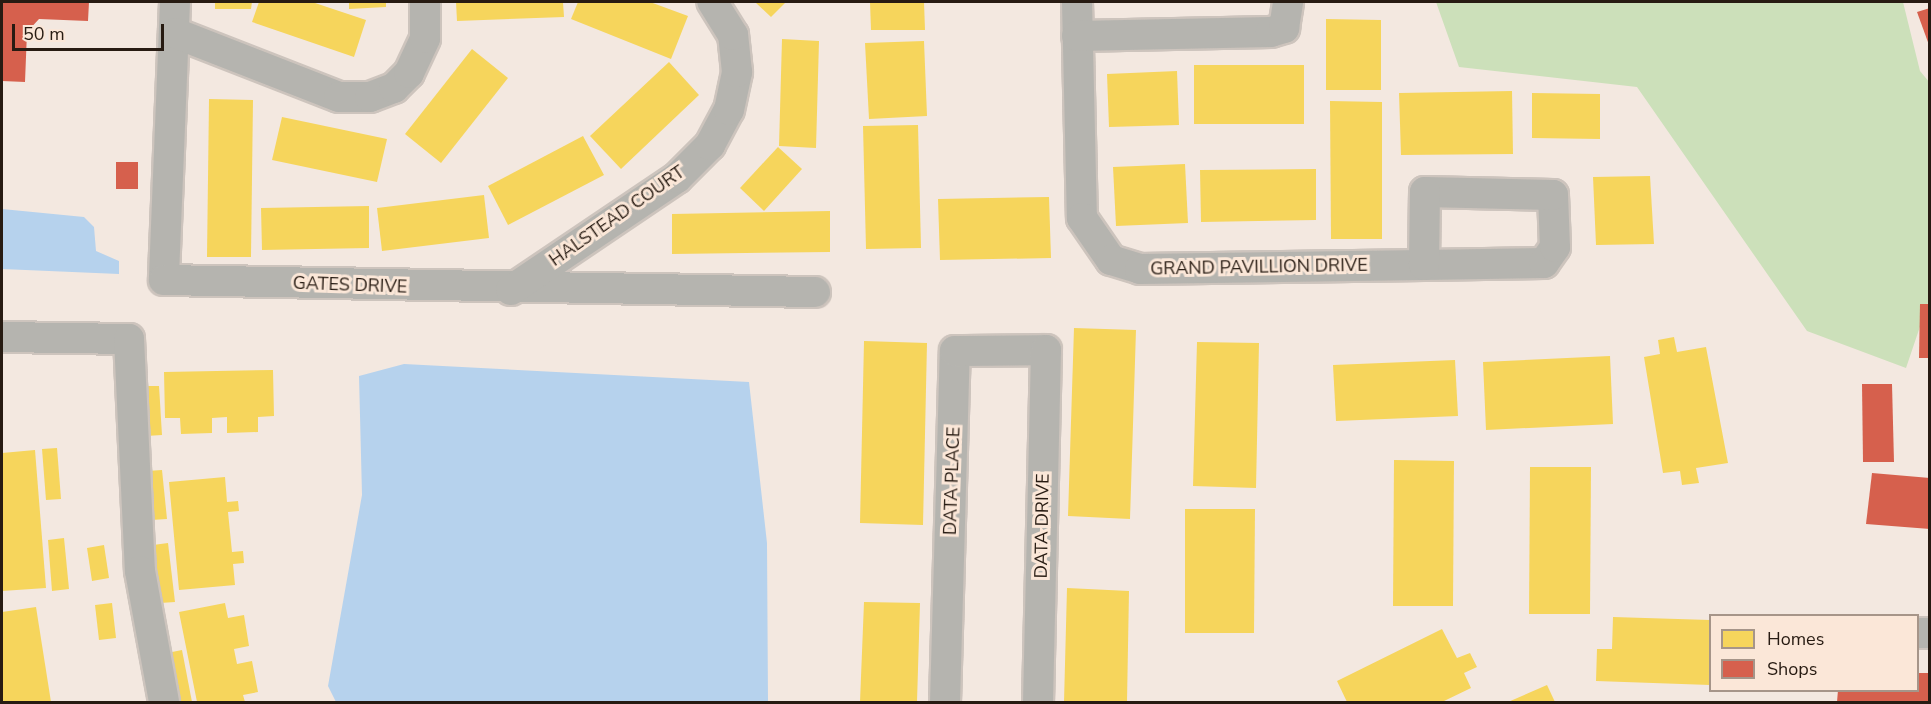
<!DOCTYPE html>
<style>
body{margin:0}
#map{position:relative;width:1931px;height:704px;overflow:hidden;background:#f3e8e0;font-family:"Nunito Sans",sans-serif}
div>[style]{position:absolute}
.green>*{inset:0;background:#cce0ba}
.water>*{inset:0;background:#b6d2ed}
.homes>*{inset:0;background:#f6d55c}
.shops>*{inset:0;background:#d6604d}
.roads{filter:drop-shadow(2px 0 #cdc4bd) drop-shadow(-2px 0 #cdc4bd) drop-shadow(0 2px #cdc4bd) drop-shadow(0 -2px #cdc4bd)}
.minor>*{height:30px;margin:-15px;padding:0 15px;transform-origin:15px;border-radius:15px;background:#b5b4af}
span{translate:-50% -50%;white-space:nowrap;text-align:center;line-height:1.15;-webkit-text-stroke:6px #fbe7d8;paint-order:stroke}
.street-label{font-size:18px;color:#271b12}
.frame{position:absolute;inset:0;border:3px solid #271b12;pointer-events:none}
.legend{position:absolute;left:1709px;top:614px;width:210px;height:78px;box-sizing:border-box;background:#fbe7d8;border:2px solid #a69589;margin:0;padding:8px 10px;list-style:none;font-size:18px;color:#271b12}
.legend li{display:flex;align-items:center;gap:12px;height:30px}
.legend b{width:30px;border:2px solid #a69589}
.scale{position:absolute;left:12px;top:24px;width:152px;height:27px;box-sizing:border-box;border:3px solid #271b12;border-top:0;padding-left:8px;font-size:18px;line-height:21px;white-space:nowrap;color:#271b12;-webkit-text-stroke:4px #fbe7d8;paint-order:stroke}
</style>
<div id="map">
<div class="green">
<div style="clip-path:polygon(1436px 2px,1903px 2px,1920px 71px,1930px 83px,1929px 300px,1906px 368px,1807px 331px,1637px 87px,1459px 67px)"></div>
</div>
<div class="water">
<div style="clip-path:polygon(2px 209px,84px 217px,94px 227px,96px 251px,119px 261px,119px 274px,2px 269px)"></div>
<div style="clip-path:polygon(404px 364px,749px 382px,767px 543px,768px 702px,336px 702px,328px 686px,362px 495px,359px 376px)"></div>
</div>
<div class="homes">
<div style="clip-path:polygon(215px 2px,252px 2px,251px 9px,215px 9px)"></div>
<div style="clip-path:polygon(259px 2px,312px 2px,366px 20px,354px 57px,252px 22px)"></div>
<div style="clip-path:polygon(349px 2px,386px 2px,386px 7px,349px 9px)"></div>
<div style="clip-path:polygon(456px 2px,563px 2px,564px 17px,457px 21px)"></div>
<div style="clip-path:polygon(578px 2px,650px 2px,688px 16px,671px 59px,571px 19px)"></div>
<div style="clip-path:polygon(755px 2px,786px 2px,771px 17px)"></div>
<div style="clip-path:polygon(870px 2px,924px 2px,925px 30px,871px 30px)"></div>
<div style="clip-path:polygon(1326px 19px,1381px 20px,1381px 90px,1326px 90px)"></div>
<div style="clip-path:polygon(782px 39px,819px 41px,816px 148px,779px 146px)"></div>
<div style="clip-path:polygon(924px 41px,927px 116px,869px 119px,865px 43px)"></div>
<div style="clip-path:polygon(472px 49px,508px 78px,441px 163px,405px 134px)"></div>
<div style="clip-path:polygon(669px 62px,699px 95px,621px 169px,590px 136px)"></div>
<div style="clip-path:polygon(1194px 65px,1304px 65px,1304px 124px,1194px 124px)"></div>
<div style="clip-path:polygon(1177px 71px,1179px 125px,1109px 127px,1107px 74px)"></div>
<div style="clip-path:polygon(1512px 91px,1513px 154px,1401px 155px,1399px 93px)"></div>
<div style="clip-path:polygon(1532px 93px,1600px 94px,1600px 139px,1532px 138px)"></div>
<div style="clip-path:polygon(209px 99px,253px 100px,251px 257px,207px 257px)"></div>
<div style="clip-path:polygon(1330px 101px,1382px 102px,1382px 239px,1331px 239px)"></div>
<div style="clip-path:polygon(282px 117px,387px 139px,377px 182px,272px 160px)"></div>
<div style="clip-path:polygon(918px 125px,921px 248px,866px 249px,863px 126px)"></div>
<div style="clip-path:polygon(583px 136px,604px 175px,508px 225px,488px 186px)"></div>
<div style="clip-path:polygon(778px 147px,802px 169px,764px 211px,740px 188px)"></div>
<div style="clip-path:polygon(1185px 164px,1188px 223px,1116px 226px,1113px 167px)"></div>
<div style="clip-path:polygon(1316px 169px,1316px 220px,1201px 222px,1200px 170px)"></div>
<div style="clip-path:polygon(1650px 176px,1654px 244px,1596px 245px,1593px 177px)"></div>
<div style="clip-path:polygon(484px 195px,489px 238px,382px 251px,377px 208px)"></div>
<div style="clip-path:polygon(1049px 197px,1051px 258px,940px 260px,938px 199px)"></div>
<div style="clip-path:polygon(369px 206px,369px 248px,262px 250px,261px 208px)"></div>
<div style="clip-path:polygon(830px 211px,830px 252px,672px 254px,672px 214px)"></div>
<div style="clip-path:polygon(1074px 328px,1136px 330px,1130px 519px,1068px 516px)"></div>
<div style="clip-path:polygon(1674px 337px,1677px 352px,1706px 347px,1728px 463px,1696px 468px,1699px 483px,1682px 485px,1680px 471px,1663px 473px,1644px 357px,1660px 354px,1658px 340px)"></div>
<div style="clip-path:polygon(864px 341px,927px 343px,923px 525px,860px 523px)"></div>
<div style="clip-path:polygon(1197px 342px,1259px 343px,1256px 488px,1193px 486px)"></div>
<div style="clip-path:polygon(1610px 356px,1613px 424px,1486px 430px,1483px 362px)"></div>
<div style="clip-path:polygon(1455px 360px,1458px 416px,1336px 421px,1333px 365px)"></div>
<div style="clip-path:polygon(273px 370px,274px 416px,258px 417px,258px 432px,227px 433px,227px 417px,212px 418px,212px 433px,181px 434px,180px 418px,165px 418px,164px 372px)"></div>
<div style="clip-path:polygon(143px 386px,159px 386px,162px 435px,146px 436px)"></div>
<div style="clip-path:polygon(57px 448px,61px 499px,46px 500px,42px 449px)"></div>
<div style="clip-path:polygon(35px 450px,46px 588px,2px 591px,2px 453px)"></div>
<div style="clip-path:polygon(1394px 460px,1454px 461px,1453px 606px,1393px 606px)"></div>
<div style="clip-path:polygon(1530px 467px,1591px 467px,1590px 614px,1529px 614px)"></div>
<div style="clip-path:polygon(162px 470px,167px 519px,151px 520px,147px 471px)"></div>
<div style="clip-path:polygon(225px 477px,227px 502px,238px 501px,239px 511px,228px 512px,232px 552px,243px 551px,244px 563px,233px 564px,235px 585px,179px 590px,169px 482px)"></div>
<div style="clip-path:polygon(1185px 509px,1255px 509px,1254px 633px,1185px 633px)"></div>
<div style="clip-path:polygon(64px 538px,69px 589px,52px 591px,48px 540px)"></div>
<div style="clip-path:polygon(168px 543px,175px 602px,160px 603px,153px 545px)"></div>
<div style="clip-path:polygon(104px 545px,109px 578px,92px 581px,87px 548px)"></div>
<div style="clip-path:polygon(1067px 588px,1129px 591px,1127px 702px,1064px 702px)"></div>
<div style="clip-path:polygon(864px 602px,920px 603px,917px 702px,860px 702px)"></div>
<div style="clip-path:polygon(112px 603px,116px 638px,99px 640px,95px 605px)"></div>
<div style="clip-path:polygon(225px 603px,228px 618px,244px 615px,249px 646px,234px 649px,237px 664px,252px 661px,258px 692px,243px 695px,245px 702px,197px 702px,179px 612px)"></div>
<div style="clip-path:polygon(36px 607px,51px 702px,2px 702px,2px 612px)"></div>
<div style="clip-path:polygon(1613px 617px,1710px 620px,1710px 685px,1596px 681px,1597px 649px,1612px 649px)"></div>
<div style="clip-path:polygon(1442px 629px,1457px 658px,1470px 653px,1477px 667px,1464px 673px,1471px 688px,1442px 702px,1347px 702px,1337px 681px)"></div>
<div style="clip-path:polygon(182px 650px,192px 702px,176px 702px,167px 653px)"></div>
<div style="clip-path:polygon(1547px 685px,1555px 702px,1508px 702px)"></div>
</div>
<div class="shops">
<div style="clip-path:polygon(2px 2px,89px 2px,88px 21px,39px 19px,27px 32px,25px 82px,2px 81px)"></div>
<div style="clip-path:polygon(1930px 8px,1930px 45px,1929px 45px,1917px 12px)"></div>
<div style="clip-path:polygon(116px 162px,138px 162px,138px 189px,116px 189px)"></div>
<div style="clip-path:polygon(1920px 304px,1930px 304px,1930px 358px,1919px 358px)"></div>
<div style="clip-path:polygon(1862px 384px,1892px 384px,1894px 462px,1863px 462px)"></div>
<div style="clip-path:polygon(1872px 473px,1930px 478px,1930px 529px,1866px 524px)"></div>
<div style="clip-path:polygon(1918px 673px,1930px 673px,1930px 702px,1837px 702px,1838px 690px,1918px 690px)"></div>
</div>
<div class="roads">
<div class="minor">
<div style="left:175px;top:2px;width:278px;rotate:92.3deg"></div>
<div style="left:164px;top:280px;width:651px;rotate:1.06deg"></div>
<div style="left:1077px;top:2px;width:216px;rotate:88.7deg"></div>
<div style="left:1082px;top:218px;width:51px;rotate:55.4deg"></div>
<div style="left:1111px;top:260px;width:30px;rotate:17deg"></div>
<div style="left:1140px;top:269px;width:284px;rotate:-0.8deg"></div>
<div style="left:1424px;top:265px;width:120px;rotate:-1deg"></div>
<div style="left:1544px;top:263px;width:19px;rotate:-55deg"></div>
<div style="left:1555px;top:247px;width:52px;rotate:-92.2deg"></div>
<div style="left:1553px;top:195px;width:128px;rotate:-178.7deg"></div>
<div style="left:1425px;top:192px;width:73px;rotate:90.8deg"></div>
<div style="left:175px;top:33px;width:176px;rotate:21.3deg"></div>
<div style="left:339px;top:97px;width:31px"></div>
<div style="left:370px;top:97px;width:26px;rotate:-21deg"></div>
<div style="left:394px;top:88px;width:21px;rotate:-45deg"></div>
<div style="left:409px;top:73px;width:38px;rotate:-65deg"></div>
<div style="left:425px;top:38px;width:36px;rotate:-90deg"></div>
<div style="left:1077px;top:36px;width:194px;rotate:-1.2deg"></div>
<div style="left:1271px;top:32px;width:14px;rotate:-17deg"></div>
<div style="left:1284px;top:28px;width:26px;rotate:-81deg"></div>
<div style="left:511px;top:290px;width:200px;rotate:-34deg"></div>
<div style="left:677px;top:178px;width:47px;rotate:-45deg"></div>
<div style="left:710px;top:145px;width:40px;rotate:-62deg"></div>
<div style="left:729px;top:110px;width:39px;rotate:-78deg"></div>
<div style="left:737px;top:72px;width:37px;rotate:-96deg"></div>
<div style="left:733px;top:35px;width:39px;rotate:-122deg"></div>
<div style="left:2px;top:337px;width:127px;rotate:0.9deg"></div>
<div style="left:129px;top:339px;width:232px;rotate:87.3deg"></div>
<div style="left:140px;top:571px;width:133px;rotate:79.6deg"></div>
<div style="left:1918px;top:633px;width:12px"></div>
<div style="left:945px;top:702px;width:351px;rotate:-88.4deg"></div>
<div style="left:955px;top:351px;width:91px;rotate:-0.6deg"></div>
<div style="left:1046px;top:350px;width:352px;rotate:91.3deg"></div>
</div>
</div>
<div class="street-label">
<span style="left:617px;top:216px;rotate:-35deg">HALSTEAD COURT</span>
<span style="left:1259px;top:267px;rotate:-1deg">GRAND PAVILLION DRIVE</span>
<span style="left:350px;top:285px;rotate:2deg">GATES DRIVE</span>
<span style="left:952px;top:481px;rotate:-88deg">DATA PLACE</span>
<span style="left:1042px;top:526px;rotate:-89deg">DATA DRIVE</span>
</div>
<div class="frame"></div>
<ul class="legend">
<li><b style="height:16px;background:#f6d55c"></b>Homes</li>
<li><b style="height:16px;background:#d6604d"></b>Shops</li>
</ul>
<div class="scale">50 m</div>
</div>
